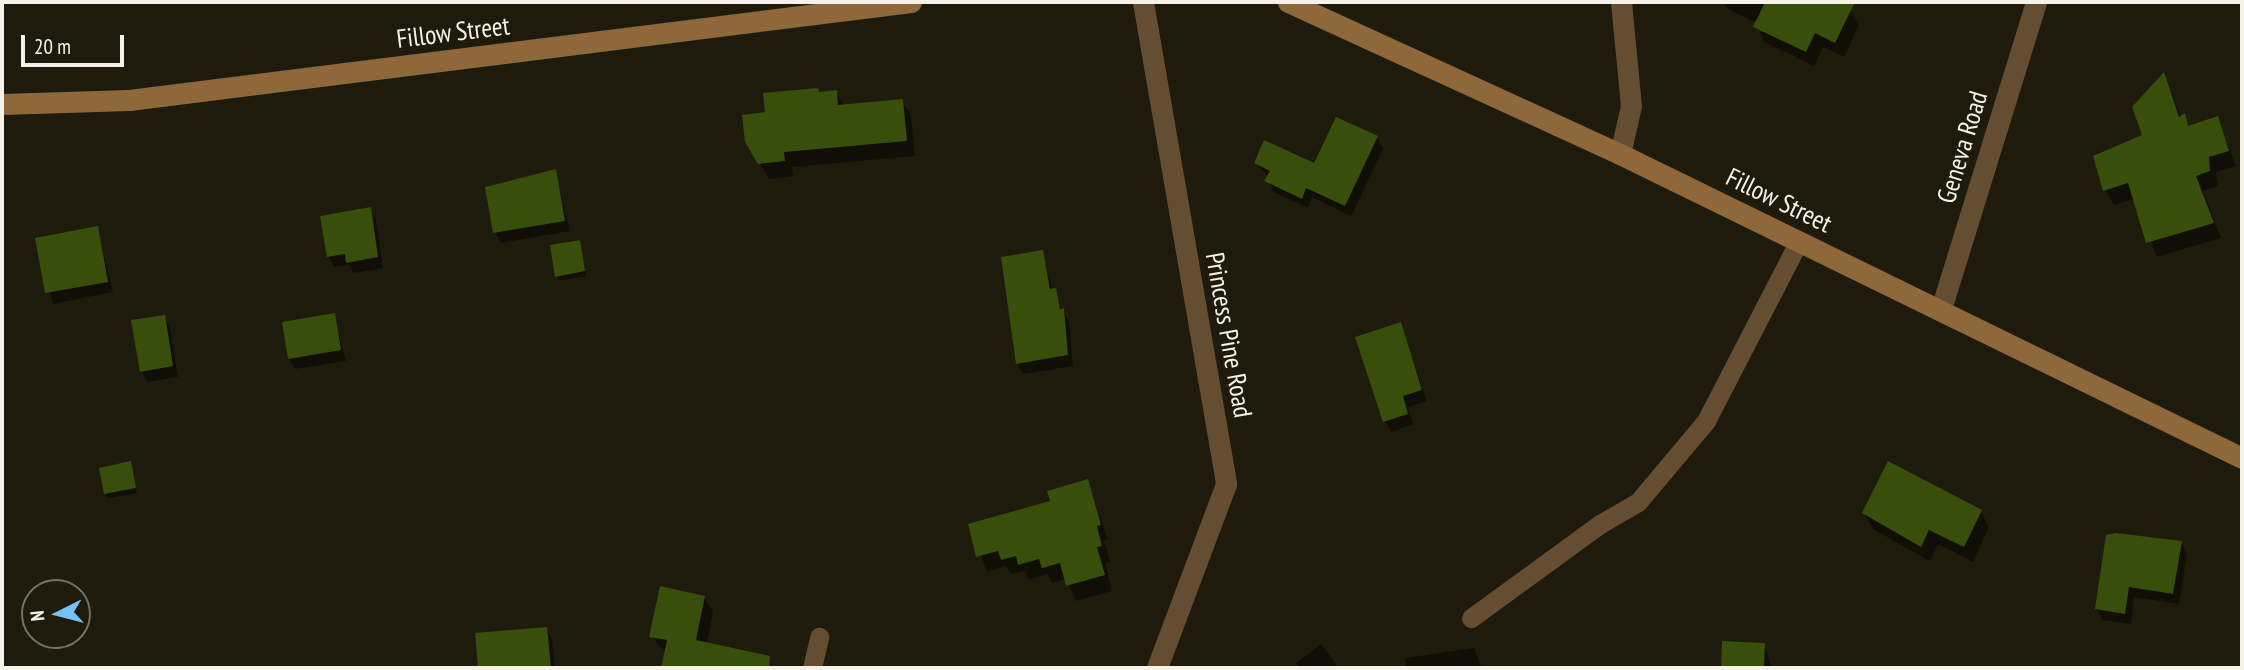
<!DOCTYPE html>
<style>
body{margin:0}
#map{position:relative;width:2244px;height:670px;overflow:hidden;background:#1e1b0d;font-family:"PT Sans Narrow",sans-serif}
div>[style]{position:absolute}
.shadow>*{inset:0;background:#0007}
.building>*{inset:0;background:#384e0b}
.service>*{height:19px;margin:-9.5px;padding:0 9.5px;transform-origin:9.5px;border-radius:9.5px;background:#644d31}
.minor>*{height:21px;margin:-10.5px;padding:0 10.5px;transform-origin:10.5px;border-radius:10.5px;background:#644d31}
.secondary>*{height:21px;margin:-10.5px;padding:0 10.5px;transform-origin:10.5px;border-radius:10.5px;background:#8e683a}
span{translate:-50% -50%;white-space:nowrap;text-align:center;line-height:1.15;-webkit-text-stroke:7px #1e1b0d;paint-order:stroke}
.street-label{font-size:26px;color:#f4f2e9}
.frame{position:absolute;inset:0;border:4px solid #f4f2e9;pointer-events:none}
.north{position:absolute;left:21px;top:579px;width:70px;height:70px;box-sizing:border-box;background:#1e1b0d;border:2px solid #747165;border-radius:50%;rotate:264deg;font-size:19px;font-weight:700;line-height:28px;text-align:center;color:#f4f2e9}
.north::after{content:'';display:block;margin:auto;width:24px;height:32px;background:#75c0f6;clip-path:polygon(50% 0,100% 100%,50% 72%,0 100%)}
.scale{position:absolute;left:21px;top:35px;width:103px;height:32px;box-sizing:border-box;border:4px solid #f4f2e9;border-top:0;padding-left:9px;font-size:21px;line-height:24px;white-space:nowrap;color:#f4f2e9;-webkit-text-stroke:5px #1e1b0d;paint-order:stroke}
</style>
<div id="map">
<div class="shadow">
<div style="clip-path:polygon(1723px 2px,1834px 2px,1850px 9px,1859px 25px,1844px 57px,1823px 47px,1814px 66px,1764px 42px,1757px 23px,1728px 9px)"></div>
<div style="clip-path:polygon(2164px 75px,2181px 117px,2190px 127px,2217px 118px,2236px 166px,2216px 172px,2218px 186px,2203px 191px,2221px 238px,2157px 257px,2135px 199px,2114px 205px,2105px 190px,2144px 136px)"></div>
<div style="clip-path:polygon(836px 92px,844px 106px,902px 101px,911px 116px,915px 156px,792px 167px,793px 176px,769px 179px,747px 141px,767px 114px)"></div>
<div style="clip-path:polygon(1377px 138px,1383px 149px,1351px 216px,1312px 197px,1308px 208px,1273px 192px,1268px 177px,1256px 163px,1315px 165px)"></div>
<div style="clip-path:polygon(555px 171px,570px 231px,501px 243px,495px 232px)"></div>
<div style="clip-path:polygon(370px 209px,376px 220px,383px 268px,354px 273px,349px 265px,334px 267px,328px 256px)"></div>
<div style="clip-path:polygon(97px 228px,113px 292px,53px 304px,37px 239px)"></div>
<div style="clip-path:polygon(579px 242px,586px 276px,559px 281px,557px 276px)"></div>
<div style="clip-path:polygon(1042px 252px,1053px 291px,1069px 321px,1073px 366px,1024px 374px,1017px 364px)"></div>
<div style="clip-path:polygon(334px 315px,346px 361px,295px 369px,289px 358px)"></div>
<div style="clip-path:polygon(164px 317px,170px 327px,178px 377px,148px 382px,141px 371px)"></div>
<div style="clip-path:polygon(1400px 324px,1427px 401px,1408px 407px,1413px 424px,1391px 432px,1385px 421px)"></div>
<div style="clip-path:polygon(130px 463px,137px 493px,108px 498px,105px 493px)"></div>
<div style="clip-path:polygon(1087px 481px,1108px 540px,1104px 541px,1110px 561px,1105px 563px,1112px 591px,1076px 601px,1066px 579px,1052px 583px,1047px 574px,1029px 580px,1024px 571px,1011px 574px,1006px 566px,987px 572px,970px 525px,1052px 502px)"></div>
<div style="clip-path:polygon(1981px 512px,1989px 527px,1973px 562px,1938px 544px,1930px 561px,1873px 529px,1864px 513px)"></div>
<div style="clip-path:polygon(2181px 543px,2187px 554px,2179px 604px,2134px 597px,2131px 624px,2103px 620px,2096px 609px)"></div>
<div style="clip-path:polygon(704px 597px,713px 612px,707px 644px,750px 668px,662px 668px,666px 653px,651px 636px)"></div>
<div style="clip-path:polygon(546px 628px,552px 639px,555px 668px,480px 668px,477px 635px)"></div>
<div style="clip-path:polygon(1723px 642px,1764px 645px,1772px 668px,1722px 668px)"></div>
<div style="clip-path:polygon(1321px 644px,1339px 668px,1299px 668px,1296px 663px)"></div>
<div style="clip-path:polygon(1474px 648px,1482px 668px,1407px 668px,1405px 658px)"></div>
</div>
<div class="building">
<div style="clip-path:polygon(1765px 2px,1855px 2px,1835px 43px,1815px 33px,1806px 52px,1753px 27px)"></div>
<div style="clip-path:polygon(2164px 72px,2179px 117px,2185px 113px,2188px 126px,2218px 116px,2229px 151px,2209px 157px,2210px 171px,2196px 176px,2214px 223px,2146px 243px,2128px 183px,2103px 191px,2093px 156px,2142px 135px,2132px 107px)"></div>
<div style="clip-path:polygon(818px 88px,819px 92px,837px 90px,838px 105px,903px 99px,907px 141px,784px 152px,785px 161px,758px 164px,745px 142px,742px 115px,765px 112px,763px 93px)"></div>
<div style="clip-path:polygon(1336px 117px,1378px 136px,1345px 206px,1306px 188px,1302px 199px,1264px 181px,1270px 171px,1254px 163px,1264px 140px,1314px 163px)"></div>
<div style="clip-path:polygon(556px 169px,565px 221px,493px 233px,485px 187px)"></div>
<div style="clip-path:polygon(371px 207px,378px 257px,346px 263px,345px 254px,327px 257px,320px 216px)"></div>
<div style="clip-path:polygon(98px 226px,108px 282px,45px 293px,35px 238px)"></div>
<div style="clip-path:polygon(580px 240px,585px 271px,555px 277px,550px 245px)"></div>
<div style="clip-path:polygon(1043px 250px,1050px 289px,1056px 288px,1060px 309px,1064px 308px,1068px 355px,1016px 364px,1001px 257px)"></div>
<div style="clip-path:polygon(335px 313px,341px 350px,288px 359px,282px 322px)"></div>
<div style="clip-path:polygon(165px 315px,173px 366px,140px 372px,131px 320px)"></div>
<div style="clip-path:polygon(1401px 322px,1422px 390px,1403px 396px,1408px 414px,1383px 422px,1355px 337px)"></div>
<div style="clip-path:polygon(131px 461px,136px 488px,104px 494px,99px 468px)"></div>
<div style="clip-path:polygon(1888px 461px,1982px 510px,1964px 547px,1929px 530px,1921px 547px,1862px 513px)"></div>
<div style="clip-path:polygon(1088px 479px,1101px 525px,1097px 526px,1102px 546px,1097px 547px,1105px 575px,1066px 586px,1060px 563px,1042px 568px,1039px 559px,1018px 565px,1016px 556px,1001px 560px,998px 551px,976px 557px,968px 524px,1050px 501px,1047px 491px)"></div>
<div style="clip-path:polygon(2116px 533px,2182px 541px,2173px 594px,2129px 587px,2125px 614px,2095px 609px,2106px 535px)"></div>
<div style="clip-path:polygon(660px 586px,705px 596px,696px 640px,770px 656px,769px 668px,661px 668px,667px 640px,649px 637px)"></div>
<div style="clip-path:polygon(547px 627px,551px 668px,478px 668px,475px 633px)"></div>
<div style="clip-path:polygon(1722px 641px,1765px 643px,1764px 668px,1721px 668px)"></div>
</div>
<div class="service">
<div style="left:1471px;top:618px;width:160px;rotate:-36.1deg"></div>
<div style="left:1600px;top:524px;width:44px;rotate:-30.1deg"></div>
<div style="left:1638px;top:502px;width:106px;rotate:-50deg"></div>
<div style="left:1706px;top:421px;width:203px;rotate:-62.7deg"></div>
<div style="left:812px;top:668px;width:32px;rotate:-77deg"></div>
</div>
<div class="minor">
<div style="left:1143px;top:2px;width:489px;rotate:80.2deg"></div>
<div style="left:1226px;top:484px;width:197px;rotate:110.6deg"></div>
<div style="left:1620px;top:154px;width:49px;rotate:-77.1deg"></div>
<div style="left:1631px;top:106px;width:104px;rotate:-95.5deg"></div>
<div style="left:1941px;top:309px;width:321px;rotate:-72.8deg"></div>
</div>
<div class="secondary">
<div style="left:1288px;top:2px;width:365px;rotate:24.6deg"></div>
<div style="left:1620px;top:154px;width:692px;rotate:26.05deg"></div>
<div style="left:2px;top:104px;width:127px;rotate:-1.8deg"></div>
<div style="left:129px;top:100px;width:788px;rotate:-7.14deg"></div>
</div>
<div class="street-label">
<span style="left:453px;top:32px;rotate:-7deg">Fillow Street</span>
<span style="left:1962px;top:147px;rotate:-73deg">Geneva Road</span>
<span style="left:1779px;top:200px;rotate:26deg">Fillow Street</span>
<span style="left:1229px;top:335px;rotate:80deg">Princess Pine Road</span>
</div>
<div class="frame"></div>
<div class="north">N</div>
<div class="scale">20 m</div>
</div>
